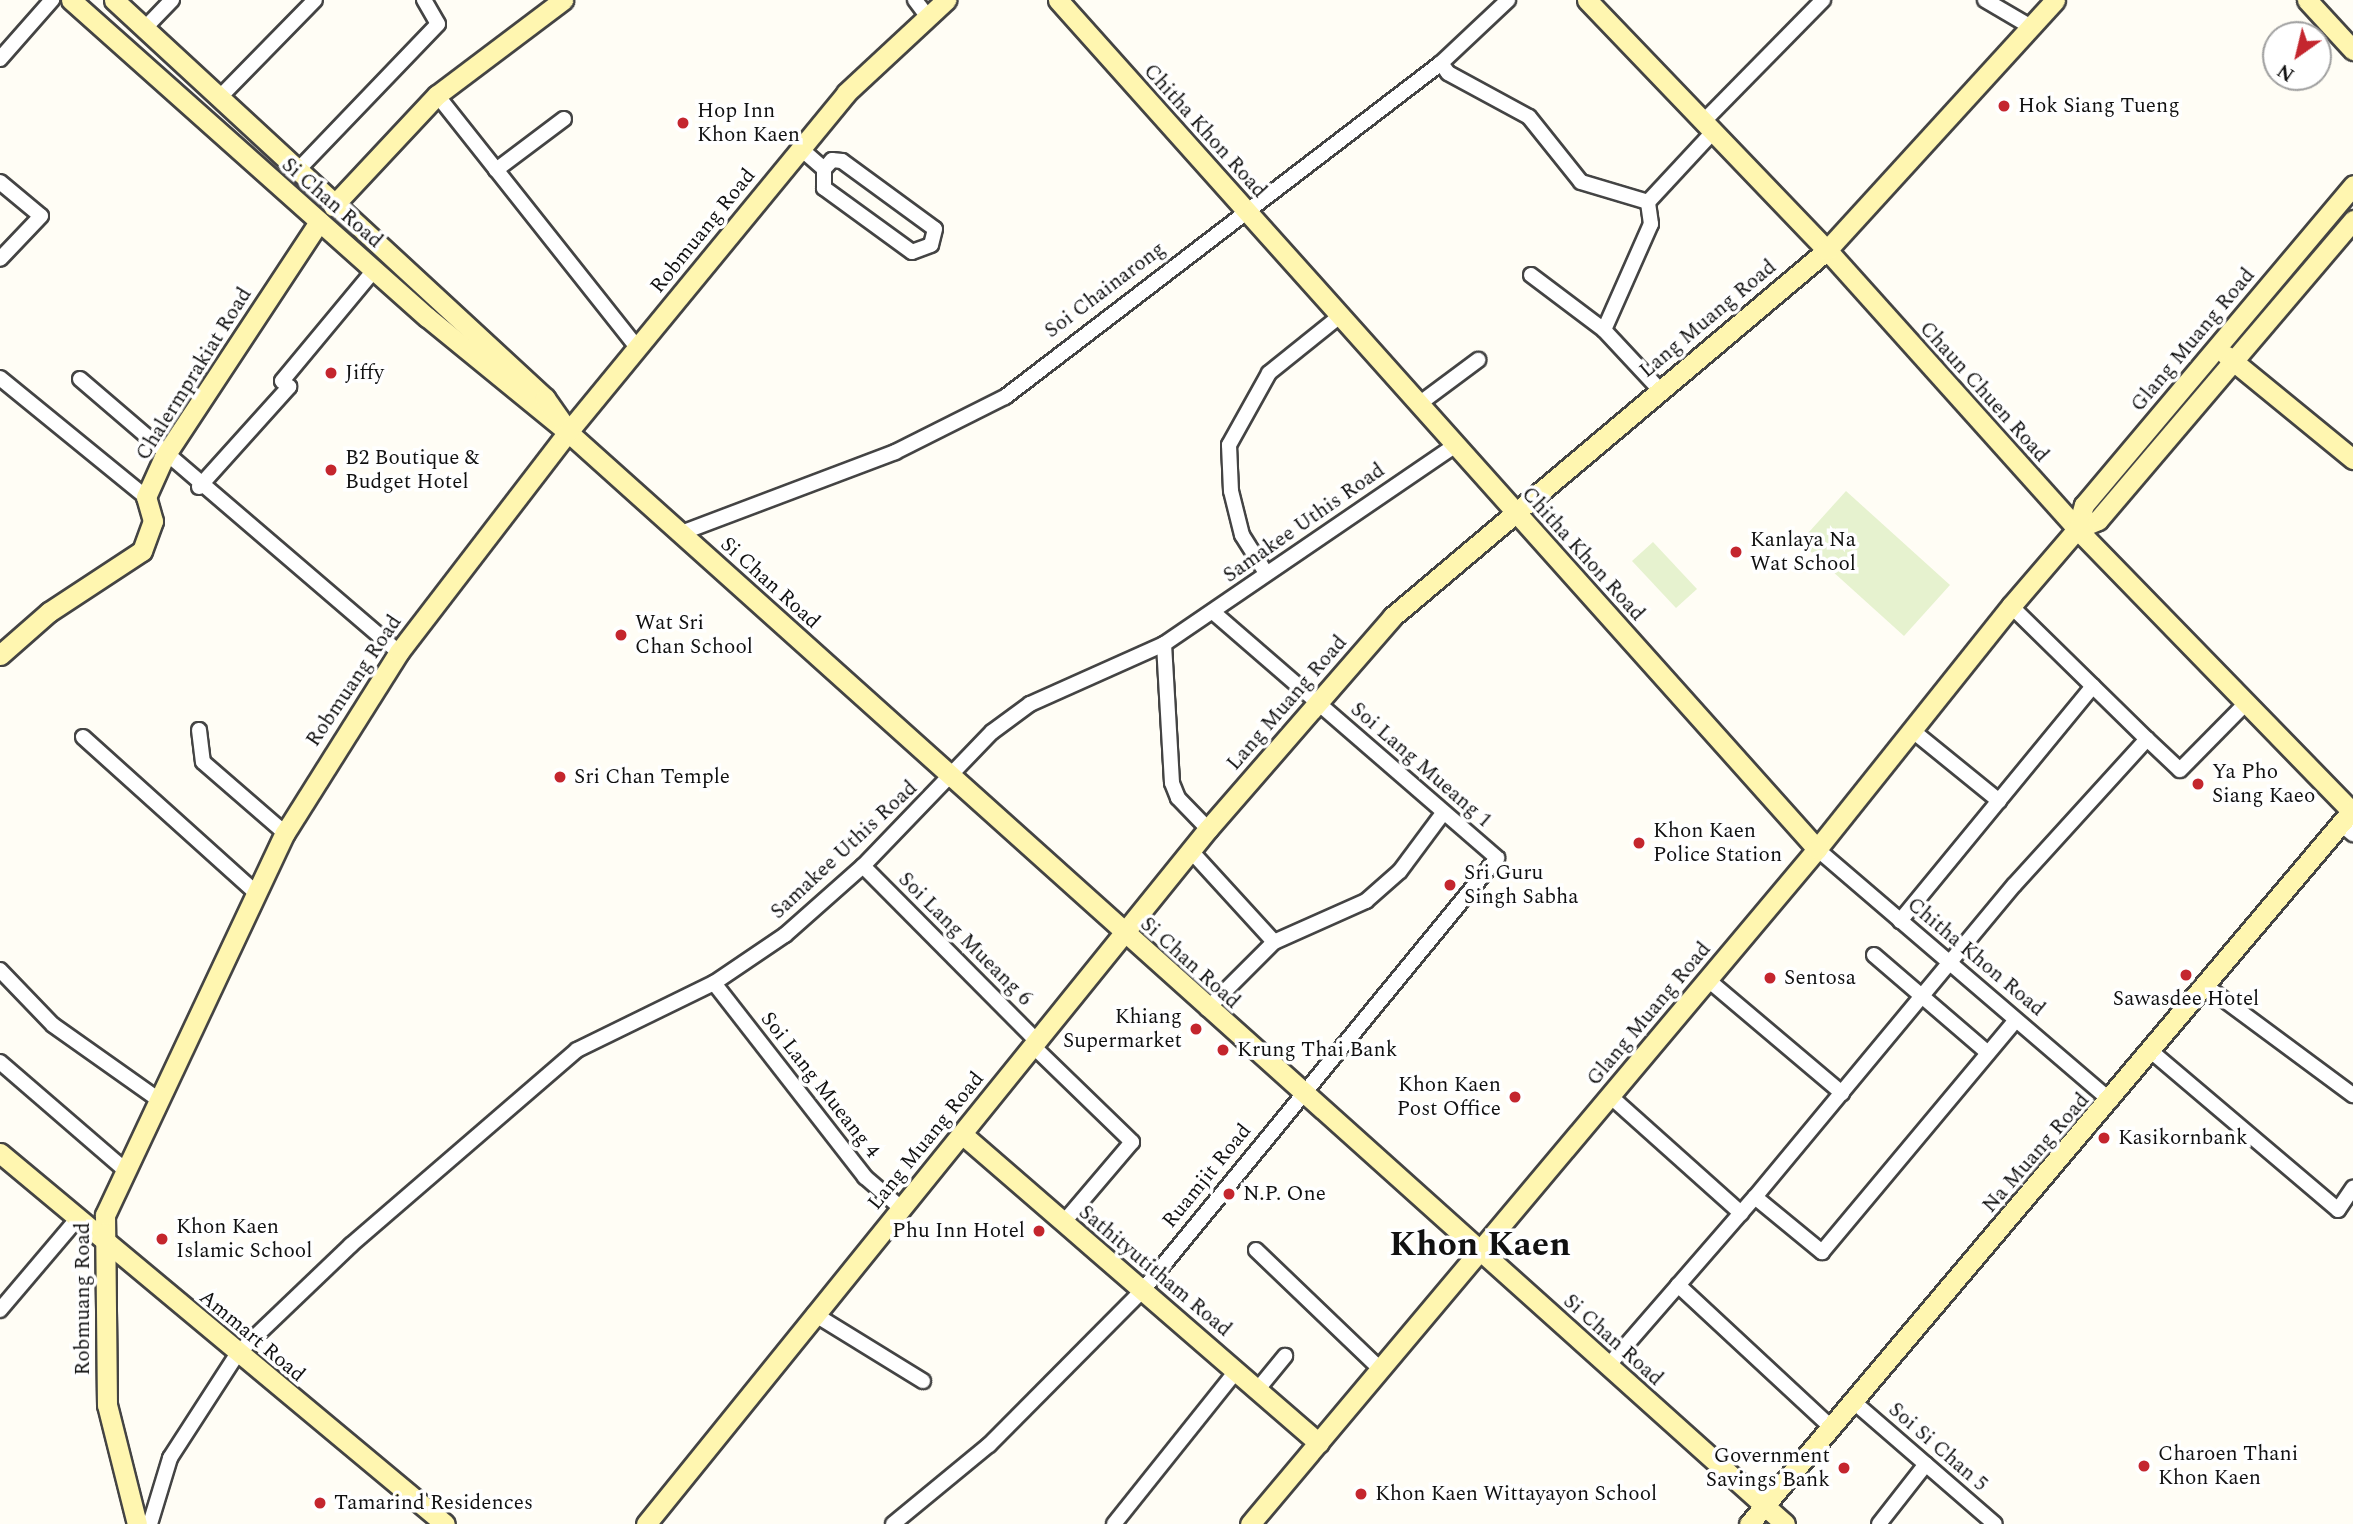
<!DOCTYPE html>
<style>
body{margin:0}
#map{position:relative;width:2353px;height:1524px;overflow:hidden;background:#fffdf5;font-family:Spectral,serif}
div>[style]{position:absolute}
.pitch>*{inset:0;background:#e6f2cf}
.roads{filter:drop-shadow(2px 0 #444) drop-shadow(-2px 0 #444) drop-shadow(0 2px #444) drop-shadow(0 -2px #444)}
.street>*{height:14px;margin:-7px;padding:0 7px;transform-origin:7px;border-radius:7px;background:#fff}
.secondary>*{height:19px;margin:-9.5px;padding:0 9.5px;transform-origin:9.5px;border-radius:9.5px;background:#fff6b0}
.dots>*{width:19px;height:19px;translate:-50% -50%;box-sizing:border-box;border:4px solid #fff;border-radius:50%}
span{translate:-50% -50%;white-space:nowrap;text-align:center;line-height:1.15;-webkit-text-stroke:7px #fff;paint-order:stroke}
.poi-label{font-size:21px;color:#111}
.left{translate:0 -50%;text-align:left}
.right{translate:-100% -50%;text-align:right}
.street-label{font-size:21px;color:#111}
.town-label{font-size:35px;color:#111;font-weight:700}
.north{position:absolute;left:2262px;top:21px;width:70px;height:70px;box-sizing:border-box;background:#fff;border:2px solid #a0a0a0;border-radius:50%;rotate:214deg;font-size:19px;font-weight:700;line-height:28px;text-align:center;color:#111}
.north::after{content:'';display:block;margin:auto;width:24px;height:32px;background:#c4262e;clip-path:polygon(50% 0,100% 100%,50% 72%,0 100%)}
</style>
<div id="map">
<div class="pitch">
<div style="clip-path:polygon(1846px 491px,1950px 585px,1904px 636px,1800px 542px)"></div>
<div style="clip-path:polygon(1653px 542px,1697px 589px,1676px 608px,1632px 561px)"></div>
</div>
<div class="roads">
<div class="street">
<div style="left:915px;top:0;width:20px;rotate:53deg"></div>
<div style="left:1985px;top:0;width:53px;rotate:30.4deg"></div>
<div style="left:145px;top:28px;width:39px;rotate:-46deg"></div>
<div style="left:0;top:59px;width:79px;rotate:-48.6deg"></div>
<div style="left:1441px;top:63px;width:12px;rotate:55deg"></div>
<div style="left:1448px;top:73px;width:92px;rotate:28.5deg"></div>
<div style="left:1529px;top:117px;width:83px;rotate:51.3deg"></div>
<div style="left:1581px;top:182px;width:70px;rotate:16.6deg"></div>
<div style="left:437px;top:95px;width:322px;rotate:51.6deg"></div>
<div style="left:219px;top:98px;width:137px;rotate:-45.6deg"></div>
<div style="left:1704px;top:121px;width:170px;rotate:-45.5deg"></div>
<div style="left:800px;top:148px;width:32px;rotate:41deg"></div>
<div style="left:824px;top:169px;width:12px;rotate:-48deg"></div>
<div style="left:832px;top:160px;width:10px;rotate:6deg"></div>
<div style="left:842px;top:161px;width:115px;rotate:36.2deg"></div>
<div style="left:935px;top:229px;width:16px;rotate:104deg"></div>
<div style="left:931px;top:245px;width:20px;rotate:160deg"></div>
<div style="left:912px;top:252px;width:109px;rotate:-144deg"></div>
<div style="left:824px;top:188px;width:19px;rotate:-90deg"></div>
<div style="left:496px;top:170px;width:85px;rotate:-36.9deg"></div>
<div style="left:296px;top:172px;width:205px;rotate:-46.2deg"></div>
<div style="left:438px;top:24px;width:28px;rotate:-120deg"></div>
<div style="left:0;top:182px;width:53px;rotate:39.7deg"></div>
<div style="left:41px;top:216px;width:59px;rotate:133.6deg"></div>
<div style="left:1531px;top:275px;width:91px;rotate:37deg"></div>
<div style="left:1604px;top:330px;width:82px;rotate:47deg"></div>
<div style="left:1604px;top:330px;width:116px;rotate:-66.1deg"></div>
<div style="left:1651px;top:224px;width:22px;rotate:-98deg"></div>
<div style="left:1648px;top:202px;width:97px;rotate:-47.1deg"></div>
<div style="left:0;top:378px;width:188px;rotate:39.2deg"></div>
<div style="left:80px;top:379px;width:420px;rotate:40.6deg"></div>
<div style="left:1419px;top:404px;width:74px;rotate:-36.7deg"></div>
<div style="left:199px;top:487px;width:135px;rotate:-48deg"></div>
<div style="left:289px;top:387px;width:9px;rotate:-139deg"></div>
<div style="left:282px;top:381px;width:144px;rotate:-50.3deg"></div>
<div style="left:681px;top:533px;width:229px;rotate:-20.7deg"></div>
<div style="left:895px;top:452px;width:123px;rotate:-26.6deg"></div>
<div style="left:1005px;top:397px;width:549px;rotate:-37.45deg"></div>
<div style="left:1441px;top:63px;width:92px;rotate:-43.2deg"></div>
<div style="left:1266px;top:573px;width:45px;rotate:-122.3deg"></div>
<div style="left:1242px;top:535px;width:45px;rotate:-104deg"></div>
<div style="left:1231px;top:491px;width:46px;rotate:-92.5deg"></div>
<div style="left:1229px;top:445px;width:82px;rotate:-60.9deg"></div>
<div style="left:1269px;top:373px;width:91px;rotate:-38.8deg"></div>
<div style="left:2011px;top:606px;width:190px;rotate:44.4deg"></div>
<div style="left:2147px;top:739px;width:197px;rotate:132.3deg"></div>
<div style="left:2014px;top:885px;width:405px;rotate:129.7deg"></div>
<div style="left:1755px;top:1197px;width:87px;rotate:39.4deg"></div>
<div style="left:1822px;top:1252px;width:302px;rotate:-50.1deg"></div>
<div style="left:1164px;top:644px;width:139px;rotate:86.7deg"></div>
<div style="left:1172px;top:783px;width:16px;rotate:68deg"></div>
<div style="left:1178px;top:798px;width:43px;rotate:45.9deg"></div>
<div style="left:199px;top:730px;width:32px;rotate:83deg"></div>
<div style="left:203px;top:762px;width:108px;rotate:40.9deg"></div>
<div style="left:1913px;top:731px;width:111px;rotate:39.1deg"></div>
<div style="left:83px;top:737px;width:232px;rotate:42deg"></div>
<div style="left:2147px;top:739px;width:45px;rotate:43.2deg"></div>
<div style="left:2180px;top:770px;width:94px;rotate:-45.4deg"></div>
<div style="left:2341px;top:824px;width:16px;rotate:40deg"></div>
<div style="left:1817px;top:849px;width:387px;rotate:40.6deg"></div>
<div style="left:1191px;top:851px;width:123px;rotate:47.6deg"></div>
<div style="left:863px;top:866px;width:247px;rotate:45.2deg"></div>
<div style="left:1900px;top:921px;width:304px;rotate:-50.6deg"></div>
<div style="left:1874px;top:955px;width:150px;rotate:40.7deg"></div>
<div style="left:0;top:970px;width:76px;rotate:46.1deg"></div>
<div style="left:53px;top:1025px;width:126px;rotate:35.3deg"></div>
<div style="left:1707px;top:979px;width:177px;rotate:40.2deg"></div>
<div style="left:714px;top:983px;width:246px;rotate:52.1deg"></div>
<div style="left:865px;top:1177px;width:48px;rotate:40.7deg"></div>
<div style="left:2207px;top:987px;width:182px;rotate:36.5deg"></div>
<div style="left:1207px;top:1009px;width:95px;rotate:-45deg"></div>
<div style="left:1274px;top:942px;width:101px;rotate:-24deg"></div>
<div style="left:1366px;top:901px;width:45px;rotate:-41.4deg"></div>
<div style="left:1400px;top:871px;width:72px;rotate:-53.4deg"></div>
<div style="left:1033px;top:1046px;width:138px;rotate:44.1deg"></div>
<div style="left:1132px;top:1142px;width:106px;rotate:130.4deg"></div>
<div style="left:2152px;top:1052px;width:244px;rotate:40.3deg"></div>
<div style="left:2338px;top:1210px;width:27px;rotate:-56deg"></div>
<div style="left:0;top:1062px;width:162px;rotate:40.8deg"></div>
<div style="left:1610px;top:1096px;width:176px;rotate:41.8deg"></div>
<div style="left:1256px;top:1250px;width:172px;rotate:43.8deg"></div>
<div style="left:1678px;top:1285px;width:210px;rotate:42.9deg"></div>
<div style="left:0;top:1310px;width:121px;rotate:-49.7deg"></div>
<div style="left:814px;top:1314px;width:128px;rotate:31.6deg"></div>
<div style="left:1608px;top:1366px;width:224px;rotate:-49deg"></div>
<div style="left:1258px;top:1389px;width:43px;rotate:-50.7deg"></div>
<div style="left:1854px;top:1402px;width:186px;rotate:40.9deg"></div>
<div style="left:150px;top:1524px;width:69px;rotate:-73.1deg"></div>
<div style="left:170px;top:1458px;width:125px;rotate:-57.1deg"></div>
<div style="left:238px;top:1353px;width:156px;rotate:-43.7deg"></div>
<div style="left:351px;top:1245px;width:298px;rotate:-40.8deg"></div>
<div style="left:577px;top:1050px;width:153px;rotate:-26.1deg"></div>
<div style="left:714px;top:983px;width:86px;rotate:-34.1deg"></div>
<div style="left:785px;top:935px;width:104px;rotate:-41.5deg"></div>
<div style="left:863px;top:866px;width:186px;rotate:-46.1deg"></div>
<div style="left:992px;top:732px;width:47px;rotate:-36.4deg"></div>
<div style="left:1030px;top:704px;width:147px;rotate:-24.1deg"></div>
<div style="left:1164px;top:644px;width:353px;rotate:-34.3deg"></div>
<div style="left:893px;top:1524px;width:124px;rotate:-39.5deg"></div>
<div style="left:989px;top:1445px;width:217px;rotate:-45.2deg"></div>
<div style="left:1142px;top:1291px;width:560px;rotate:-50.65deg"></div>
<div style="left:1497px;top:858px;width:376px;rotate:-139.1deg"></div>
<div style="left:1114px;top:1524px;width:197px;rotate:-51.4deg"></div>
<div style="left:1879px;top:1524px;width:76px;rotate:-51.9deg"></div>
</div>
<div class="secondary">
<div style="left:71px;top:0;width:477px;rotate:41.7deg"></div>
<div style="left:427px;top:317px;width:182px;rotate:39.2deg"></div>
<div style="left:568px;top:432px;width:1635px;rotate:41.9deg"></div>
<div style="left:114px;top:0;width:587px;rotate:42.72deg"></div>
<div style="left:545px;top:398px;width:29px;rotate:55deg"></div>
<div style="left:1058px;top:0;width:1139px;rotate:48.2deg"></div>
<div style="left:1587px;top:0;width:347px;rotate:46.2deg"></div>
<div style="left:1827px;top:250px;width:375px;rotate:48.1deg"></div>
<div style="left:2077px;top:529px;width:393px;rotate:45.8deg"></div>
<div style="left:2307px;top:0;width:68px;rotate:47.4deg"></div>
<div style="left:333px;top:206px;width:152px;rotate:-46.9deg"></div>
<div style="left:437px;top:95px;width:158px;rotate:-37deg"></div>
<div style="left:2227px;top:356px;width:163px;rotate:39.3deg"></div>
<div style="left:2077px;top:529px;width:25px;rotate:-74deg"></div>
<div style="left:2084px;top:505px;width:418px;rotate:-49.9deg"></div>
<div style="left:0;top:655px;width:65px;rotate:-41.3deg"></div>
<div style="left:49px;top:612px;width:111px;rotate:-33.3deg"></div>
<div style="left:142px;top:551px;width:32px;rotate:-70deg"></div>
<div style="left:153px;top:521px;width:25px;rotate:-106deg"></div>
<div style="left:146px;top:497px;width:44px;rotate:-65.8deg"></div>
<div style="left:164px;top:457px;width:282px;rotate:-56.6deg"></div>
<div style="left:962px;top:1134px;width:472px;rotate:40.9deg"></div>
<div style="left:0;top:1153px;width:579px;rotate:39.82deg"></div>
<div style="left:137px;top:1524px;width:123px;rotate:-104.1deg"></div>
<div style="left:107px;top:1405px;width:190px;rotate:-90.6deg"></div>
<div style="left:105px;top:1215px;width:422px;rotate:-64.8deg"></div>
<div style="left:285px;top:833px;width:214px;rotate:-57.8deg"></div>
<div style="left:399px;top:652px;width:277px;rotate:-52.5deg"></div>
<div style="left:568px;top:432px;width:438px;rotate:-50.6deg"></div>
<div style="left:846px;top:93px;width:137px;rotate:-42.9deg"></div>
<div style="left:646px;top:1524px;width:894px;rotate:-51.04deg"></div>
<div style="left:1208px;top:829px;width:281px;rotate:-49deg"></div>
<div style="left:1392px;top:617px;width:569px;rotate:-40.15deg"></div>
<div style="left:1827px;top:250px;width:338px;rotate:-47.6deg"></div>
<div style="left:1250px;top:1524px;width:882px;rotate:-49.97deg"></div>
<div style="left:1817px;top:849px;width:311px;rotate:-51.4deg"></div>
<div style="left:2011px;top:606px;width:101px;rotate:-49.4deg"></div>
<div style="left:2077px;top:529px;width:23px;rotate:-23deg"></div>
<div style="left:2098px;top:520px;width:394px;rotate:-49.6deg"></div>
<div style="left:1749px;top:1524px;width:936px;rotate:-49.81deg"></div>
</div>
</div>
<div class="dots">
<div style="left:2004px;top:106px;background:#c4262e"></div>
<div style="left:683px;top:123px;background:#c4262e"></div>
<div style="left:331px;top:373px;background:#c4262e"></div>
<div style="left:331px;top:470px;background:#c4262e"></div>
<div style="left:1736px;top:552px;background:#c4262e"></div>
<div style="left:621px;top:635px;background:#c4262e"></div>
<div style="left:560px;top:777px;background:#c4262e"></div>
<div style="left:2198px;top:784px;background:#c4262e"></div>
<div style="left:1639px;top:843px;background:#c4262e"></div>
<div style="left:1450px;top:885px;background:#c4262e"></div>
<div style="left:2186px;top:975px;background:#c4262e"></div>
<div style="left:1770px;top:978px;background:#c4262e"></div>
<div style="left:1196px;top:1029px;background:#c4262e"></div>
<div style="left:1223px;top:1050px;background:#c4262e"></div>
<div style="left:1515px;top:1097px;background:#c4262e"></div>
<div style="left:2104px;top:1138px;background:#c4262e"></div>
<div style="left:1229px;top:1194px;background:#c4262e"></div>
<div style="left:1039px;top:1231px;background:#c4262e"></div>
<div style="left:162px;top:1239px;background:#c4262e"></div>
<div style="left:2144px;top:1466px;background:#c4262e"></div>
<div style="left:1844px;top:1468px;background:#c4262e"></div>
<div style="left:1361px;top:1494px;background:#c4262e"></div>
<div style="left:320px;top:1503px;background:#c4262e"></div>
</div>
<div class="poi-label">
<span class="left" style="left:2018px;top:106px">Hok Siang Tueng</span>
<span class="left" style="left:697px;top:123px">Hop Inn<br>Khon Kaen</span>
<span class="left" style="left:345px;top:373px">Jiffy</span>
<span class="left" style="left:345px;top:470px">B2 Boutique &amp;<br>Budget Hotel</span>
<span class="left" style="left:1750px;top:552px">Kanlaya Na<br>Wat School</span>
<span class="left" style="left:635px;top:635px">Wat Sri<br>Chan School</span>
<span class="left" style="left:2212px;top:784px">Ya Pho<br>Siang Kaeo</span>
<span class="left" style="left:574px;top:777px">Sri Chan Temple</span>
<span class="left" style="left:1653px;top:843px">Khon Kaen<br>Police Station</span>
<span class="left" style="left:1464px;top:885px">Sri Guru<br>Singh Sabha</span>
<span class="left" style="left:1784px;top:978px">Sentosa</span>
<span style="left:2186px;top:999px">Sawasdee Hotel</span>
<span class="right" style="left:1182px;top:1029px">Khiang<br>Supermarket</span>
<span class="left" style="left:1237px;top:1050px">Krung Thai Bank</span>
<span class="right" style="left:1501px;top:1097px">Khon Kaen<br>Post Office</span>
<span class="left" style="left:2118px;top:1138px">Kasikornbank</span>
<span class="left" style="left:1243px;top:1194px">N.P. One</span>
<span class="left" style="left:176px;top:1239px">Khon Kaen<br>Islamic School</span>
<span class="right" style="left:1025px;top:1231px">Phu Inn Hotel</span>
<span class="left" style="left:2158px;top:1466px">Charoen Thani<br>Khon Kaen</span>
<span class="right" style="left:1830px;top:1468px">Government<br>Savings Bank</span>
<span class="left" style="left:1375px;top:1494px">Khon Kaen Wittayayon School</span>
<span class="left" style="left:334px;top:1503px">Tamarind Residences</span>
</div>
<div class="street-label">
<span style="left:1205px;top:131px;rotate:48deg">Chitha Khon Road</span>
<span style="left:332px;top:203px;rotate:41deg">Si Chan Road</span>
<span style="left:703px;top:231px;rotate:-51deg">Robmuang Road</span>
<span style="left:1105px;top:290px;rotate:-37deg">Soi Chainarong</span>
<span style="left:1708px;top:319px;rotate:-40deg">Lang Muang Road</span>
<span style="left:2193px;top:340px;rotate:-50deg">Glang Muang Road</span>
<span style="left:194px;top:374px;rotate:-58deg">Chalermprakiat Road</span>
<span style="left:1984px;top:392px;rotate:48deg">Chaun Chuen Road</span>
<span style="left:1304px;top:523px;rotate:-35deg">Samakee Uthis Road</span>
<span style="left:1583px;top:554px;rotate:48deg">Chitha Khon Road</span>
<span style="left:770px;top:583px;rotate:42deg">Si Chan Road</span>
<span style="left:354px;top:681px;rotate:-56deg">Robmuang Road</span>
<span style="left:1287px;top:703px;rotate:-49deg">Lang Muang Road</span>
<span style="left:1421px;top:765px;rotate:41deg">Soi Lang Mueang 1</span>
<span style="left:844px;top:850px;rotate:-43deg">Samakee Uthis Road</span>
<span style="left:965px;top:939px;rotate:45deg">Soi Lang Mueang 6</span>
<span style="left:1976px;top:957px;rotate:40deg">Chitha Khon Road</span>
<span style="left:1190px;top:963px;rotate:42deg">Si Chan Road</span>
<span style="left:1649px;top:1014px;rotate:-50deg">Glang Muang Road</span>
<span style="left:820px;top:1085px;rotate:52deg">Soi Lang Mueang 4</span>
<span style="left:926px;top:1141px;rotate:-51deg">Lang Muang Road</span>
<span style="left:2036px;top:1153px;rotate:-49deg">Na Muang Road</span>
<span style="left:1207px;top:1176px;rotate:-51deg">Ruamjit Road</span>
<span style="left:1155px;top:1271px;rotate:40deg">Sathityutitham Road</span>
<span style="left:83px;top:1299px;rotate:-90deg">Robmuang Road</span>
<span style="left:252px;top:1336px;rotate:40deg">Ammart Road</span>
<span style="left:1613px;top:1340px;rotate:42deg">Si Chan Road</span>
<span style="left:1938px;top:1447px;rotate:41deg">Soi Si Chan 5</span>
</div>
<div class="town-label">
<span style="left:1480px;top:1245px">Khon Kaen</span>
</div>
<div class="north">N</div>
</div>
